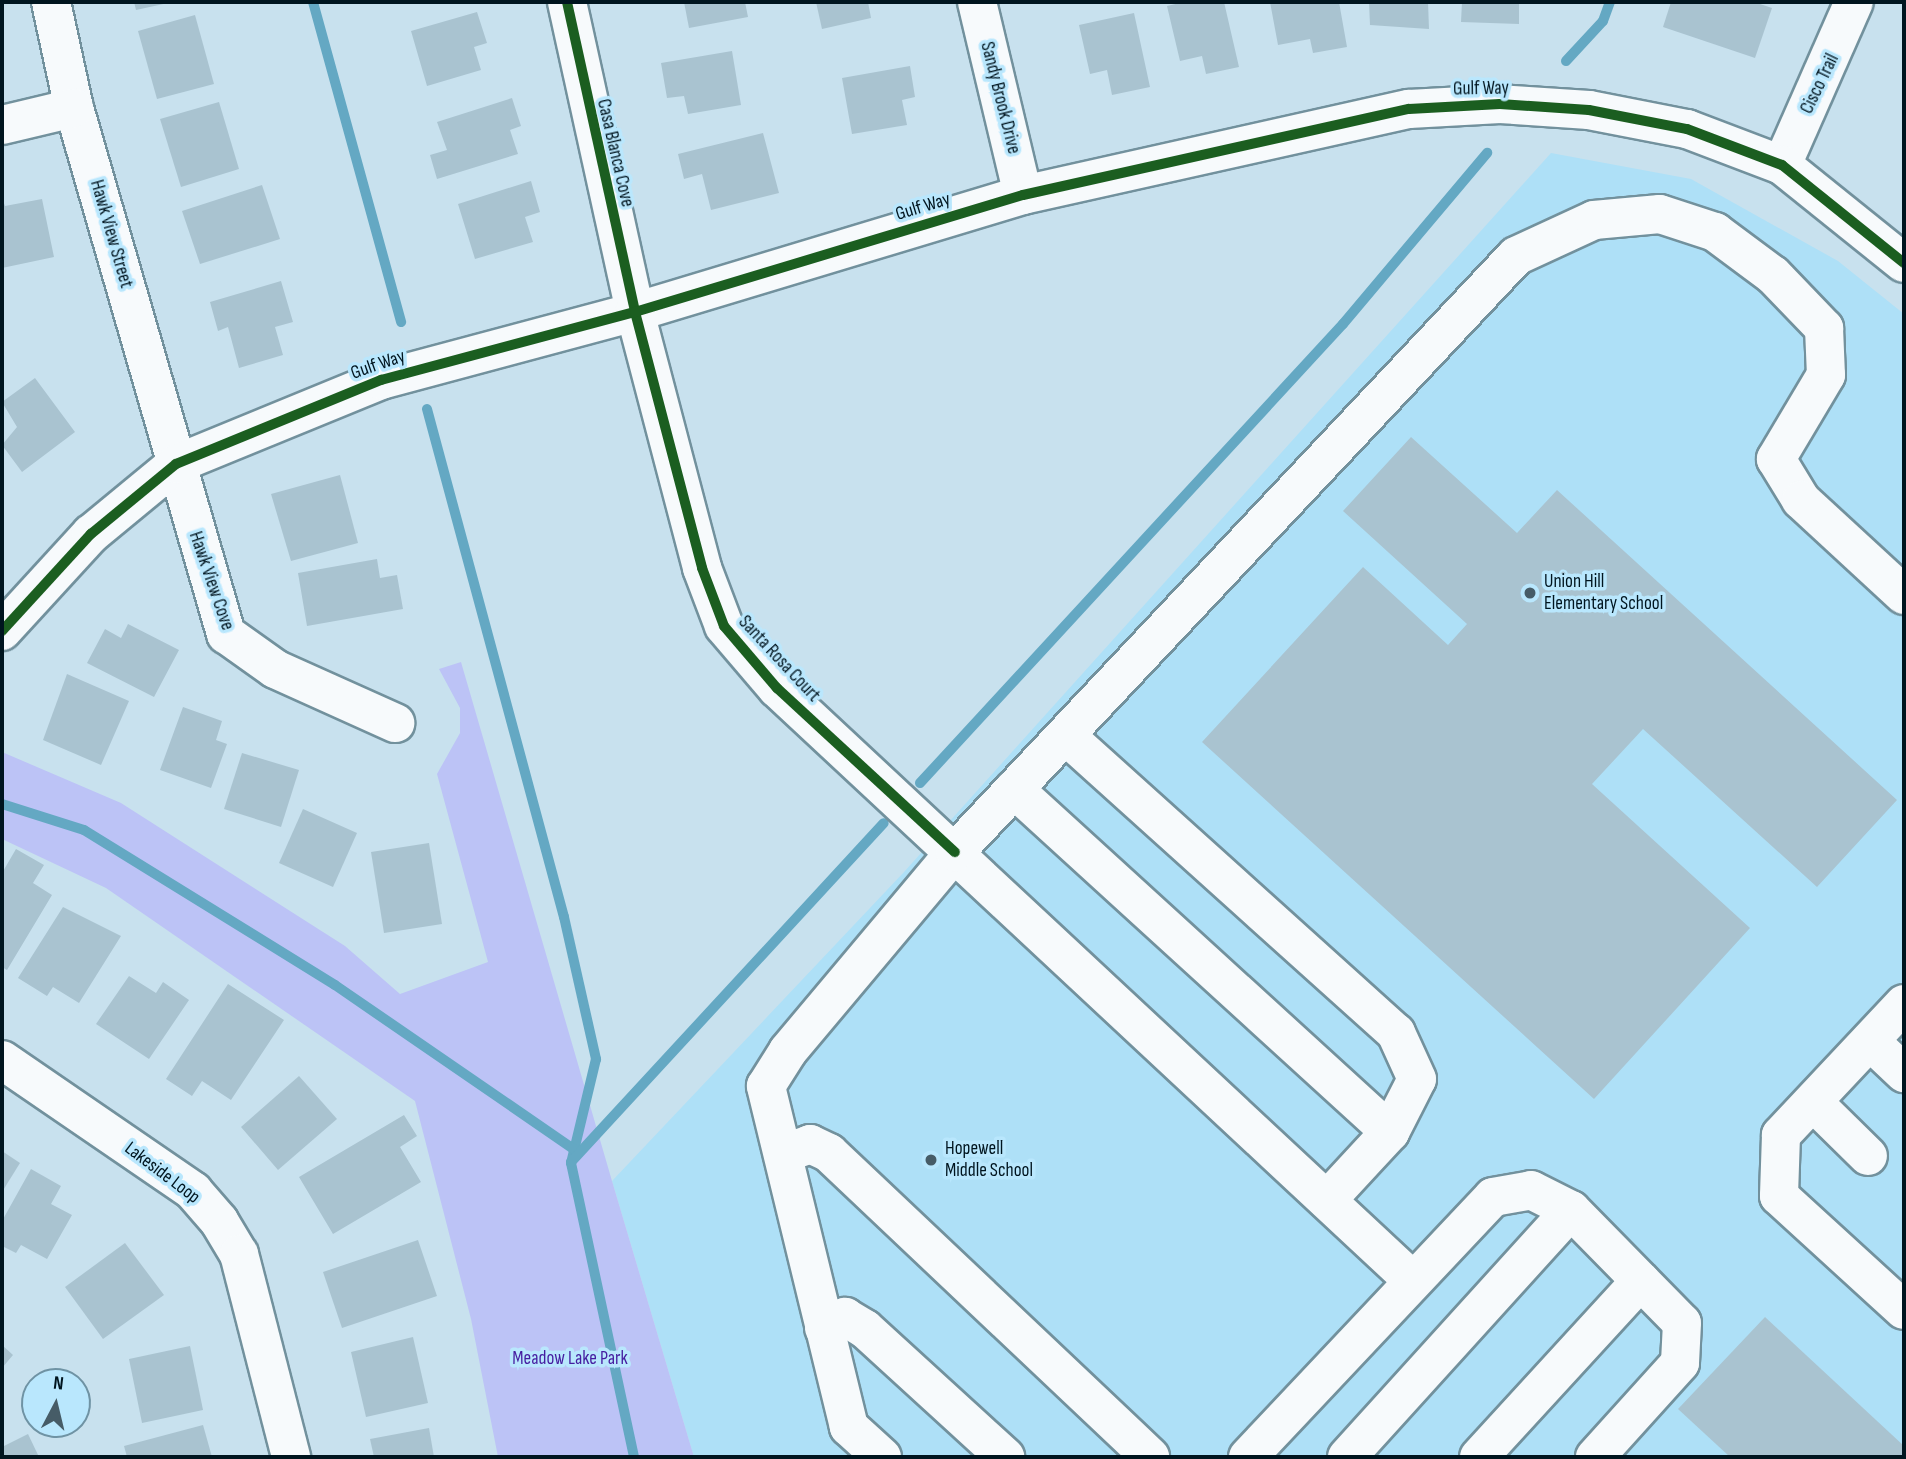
<!DOCTYPE html>
<style>
body{margin:0}
#map{position:relative;width:1906px;height:1459px;overflow:hidden;background:#c8e1ee;font-family:"Sofia Sans Condensed",sans-serif}
div>[style]{position:absolute}
.built>*{inset:0;background:#aee0f7}
.green>*{inset:0;background:#bcc3f6}
.stream>*{height:10px;margin:-5px;padding:0 5px;transform-origin:5px;border-radius:5px;background:#64a8c3}
.building>*{inset:0;background:#a9c3d0}
.roads{filter:drop-shadow(2px 0 #72919d) drop-shadow(-2px 0 #72919d) drop-shadow(0 2px #72919d) drop-shadow(0 -2px #72919d)}
.minor>*{height:38px;margin:-19px;padding:0 19px;transform-origin:19px;border-radius:19px;background:#f7fafc}
.cycleway>*{height:10px;margin:-5px;padding:0 5px;transform-origin:5px;border-radius:5px;background:#1b5e20}
.dots>*{width:19px;height:19px;translate:-50% -50%;box-sizing:border-box;border:4px solid #b9e7fd;border-radius:50%}
span{translate:-50% -50%;white-space:nowrap;text-align:center;line-height:1.15;-webkit-text-stroke:7px #b9e7fd;paint-order:stroke}
.street-label{font-size:19px;color:#00151f}
.poi-label{font-size:19px;color:#00151f}
.left{translate:0 -50%;text-align:left}
.park-label{font-size:19px;color:#451da0}
.frame{position:absolute;inset:0;border:4px solid #00151f;pointer-events:none}
.north{position:absolute;left:21px;top:1368px;width:70px;height:70px;box-sizing:border-box;background:#b9e7fd;border:2px solid #6f93a4;border-radius:50%;rotate:7deg;font-size:19px;font-weight:700;line-height:28px;text-align:center;color:#00151f}
.north::after{content:'';display:block;margin:auto;width:24px;height:32px;background:#465c67;clip-path:polygon(50% 0,100% 100%,50% 72%,0 100%)}
</style>
<div id="map">
<div class="built">
<div style="clip-path:polygon(1551px 153px,1691px 179px,1838px 261px,1904px 314px,1904px 1457px,694px 1457px,612px 1181px,904px 872px)"></div>
</div>
<div class="green">
<div style="clip-path:polygon(461px 662px,612px 1181px,694px 1457px,498px 1457px,471px 1319px,415px 1101px,106px 888px,2px 839px,2px 752px,121px 803px,345px 946px,400px 994px,488px 962px,437px 774px,460px 733px,460px 708px,439px 669px)"></div>
</div>
<div class="stream">
<div style="left:313px;top:2px;width:332px;rotate:74.6deg"></div>
<div style="left:1566px;top:61px;width:54px;rotate:-47.2deg"></div>
<div style="left:1603px;top:21px;width:20px;rotate:-70deg"></div>
<div style="left:427px;top:409px;width:526px;rotate:74.91deg"></div>
<div style="left:564px;top:917px;width:146px;rotate:77.3deg"></div>
<div style="left:596px;top:1059px;width:107px;rotate:103.5deg"></div>
<div style="left:571px;top:1163px;width:301px;rotate:77.9deg"></div>
<div style="left:920px;top:783px;width:624px;rotate:-47.34deg"></div>
<div style="left:1343px;top:324px;width:224px;rotate:-49.9deg"></div>
<div style="left:2px;top:804px;width:86px;rotate:17.6deg"></div>
<div style="left:84px;top:830px;width:295px;rotate:31.7deg"></div>
<div style="left:335px;top:985px;width:290px;rotate:34.5deg"></div>
<div style="left:571px;top:1162px;width:461px;rotate:-47.3deg"></div>
</div>
<div class="building">
<div style="clip-path:polygon(134px 2px,168px 2px,168px 3px,136px 10px)"></div>
<div style="clip-path:polygon(684px 2px,745px 2px,748px 17px,689px 28px)"></div>
<div style="clip-path:polygon(816px 2px,868px 2px,871px 18px,822px 29px)"></div>
<div style="clip-path:polygon(1184px 2px,1224px 2px,1239px 67px,1206px 74px,1202px 56px,1180px 61px,1167px 6px)"></div>
<div style="clip-path:polygon(1270px 2px,1339px 2px,1347px 47px,1313px 53px,1310px 39px,1278px 45px)"></div>
<div style="clip-path:polygon(1369px 2px,1428px 2px,1429px 29px,1370px 25px)"></div>
<div style="clip-path:polygon(1462px 2px,1519px 2px,1519px 24px,1461px 22px)"></div>
<div style="clip-path:polygon(1671px 2px,1754px 2px,1772px 8px,1755px 58px,1663px 27px)"></div>
<div style="clip-path:polygon(477px 12px,487px 43px,474px 47px,481px 70px,427px 86px,411px 31px)"></div>
<div style="clip-path:polygon(1134px 13px,1150px 87px,1112px 95px,1107px 70px,1090px 74px,1079px 25px)"></div>
<div style="clip-path:polygon(195px 15px,214px 84px,157px 99px,138px 31px)"></div>
<div style="clip-path:polygon(732px 51px,741px 105px,688px 114px,684px 96px,667px 98px,661px 63px)"></div>
<div style="clip-path:polygon(910px 66px,915px 97px,902px 100px,907px 125px,852px 134px,842px 78px)"></div>
<div style="clip-path:polygon(512px 98px,521px 126px,510px 130px,518px 154px,437px 179px,430px 155px,447px 150px,437px 122px)"></div>
<div style="clip-path:polygon(219px 102px,239px 169px,181px 187px,160px 119px)"></div>
<div style="clip-path:polygon(763px 133px,779px 193px,711px 210px,702px 174px,684px 179px,678px 154px)"></div>
<div style="clip-path:polygon(531px 181px,540px 212px,525px 217px,533px 242px,475px 259px,458px 204px)"></div>
<div style="clip-path:polygon(262px 185px,280px 239px,200px 264px,182px 211px)"></div>
<div style="clip-path:polygon(2px 198px,5px 206px,42px 199px,54px 257px,2px 268px)"></div>
<div style="clip-path:polygon(281px 281px,293px 322px,275px 327px,283px 355px,239px 368px,228px 327px,218px 331px,210px 302px)"></div>
<div style="clip-path:polygon(35px 378px,75px 432px,22px 472px,2px 445px,17px 427px,2px 402px)"></div>
<div style="clip-path:polygon(1411px 437px,1517px 533px,1557px 490px,1897px 800px,1817px 887px,1643px 729px,1592px 784px,1750px 928px,1594px 1099px,1202px 742px,1363px 567px,1448px 645px,1467px 624px,1343px 511px)"></div>
<div style="clip-path:polygon(340px 475px,358px 543px,291px 561px,271px 494px)"></div>
<div style="clip-path:polygon(377px 559px,380px 578px,397px 575px,403px 609px,307px 626px,298px 573px)"></div>
<div style="clip-path:polygon(128px 624px,179px 650px,154px 697px,87px 663px,105px 629px,121px 638px)"></div>
<div style="clip-path:polygon(67px 674px,129px 701px,101px 765px,43px 740px)"></div>
<div style="clip-path:polygon(183px 707px,222px 721px,216px 740px,227px 744px,211px 788px,160px 770px)"></div>
<div style="clip-path:polygon(242px 753px,299px 770px,281px 827px,224px 809px)"></div>
<div style="clip-path:polygon(303px 809px,357px 833px,333px 887px,279px 863px)"></div>
<div style="clip-path:polygon(429px 843px,442px 924px,384px 933px,371px 852px)"></div>
<div style="clip-path:polygon(16px 849px,44px 865px,33px 883px,52px 895px,7px 970px,2px 967px,2px 873px)"></div>
<div style="clip-path:polygon(63px 907px,121px 936px,79px 1003px,53px 987px,47px 996px,18px 978px)"></div>
<div style="clip-path:polygon(129px 976px,156px 993px,163px 982px,189px 1000px,149px 1059px,96px 1024px)"></div>
<div style="clip-path:polygon(228px 984px,284px 1020px,231px 1100px,202px 1081px,192px 1096px,166px 1079px)"></div>
<div style="clip-path:polygon(299px 1076px,337px 1119px,278px 1170px,241px 1127px)"></div>
<div style="clip-path:polygon(404px 1115px,417px 1136px,400px 1147px,421px 1182px,333px 1234px,299px 1177px)"></div>
<div style="clip-path:polygon(2px 1151px,20px 1163px,2px 1192px)"></div>
<div style="clip-path:polygon(31px 1169px,61px 1186px,51px 1204px,72px 1215px,47px 1259px,21px 1245px,16px 1253px,2px 1246px,2px 1221px)"></div>
<div style="clip-path:polygon(418px 1240px,437px 1296px,342px 1328px,323px 1272px)"></div>
<div style="clip-path:polygon(125px 1243px,164px 1295px,103px 1339px,65px 1287px)"></div>
<div style="clip-path:polygon(1765px 1317px,1904px 1446px,1904px 1457px,1730px 1457px,1678px 1409px)"></div>
<div style="clip-path:polygon(413px 1337px,428px 1403px,366px 1417px,351px 1352px)"></div>
<div style="clip-path:polygon(2px 1345px,13px 1355px,2px 1368px)"></div>
<div style="clip-path:polygon(190px 1346px,203px 1410px,142px 1423px,129px 1359px)"></div>
<div style="clip-path:polygon(203px 1425px,212px 1457px,127px 1457px,124px 1446px)"></div>
<div style="clip-path:polygon(429px 1428px,434px 1457px,374px 1457px,370px 1439px)"></div>
<div style="clip-path:polygon(28px 1434px,39px 1457px,2px 1457px,2px 1447px)"></div>
</div>
<div class="roads">
<div class="minor">
<div style="left:51px;top:2px;width:108px;rotate:77.8deg"></div>
<div style="left:74px;top:108px;width:548px;rotate:73.88deg"></div>
<div style="left:226px;top:634px;width:60px;rotate:35.5deg"></div>
<div style="left:275px;top:669px;width:132px;rotate:24.2deg"></div>
<div style="left:567px;top:2px;width:317px;rotate:77.6deg"></div>
<div style="left:635px;top:312px;width:265px;rotate:75.3deg"></div>
<div style="left:702px;top:568px;width:62px;rotate:69.2deg"></div>
<div style="left:724px;top:626px;width:82px;rotate:49.5deg"></div>
<div style="left:777px;top:688px;width:867px;rotate:42.99deg"></div>
<div style="left:977px;top:2px;width:198px;rotate:76.6deg"></div>
<div style="left:2px;top:125px;width:74px;rotate:-13.3deg"></div>
<div style="left:1782px;top:165px;width:178px;rotate:-66.2deg"></div>
<div style="left:2px;top:631px;width:132px;rotate:-47.5deg"></div>
<div style="left:91px;top:534px;width:110px;rotate:-39.5deg"></div>
<div style="left:176px;top:464px;width:222px;rotate:-22.3deg"></div>
<div style="left:381px;top:380px;width:263px;rotate:-15deg"></div>
<div style="left:635px;top:312px;width:405px;rotate:-16.8deg"></div>
<div style="left:1023px;top:195px;width:395px;rotate:-12.6deg"></div>
<div style="left:1409px;top:109px;width:91px;rotate:-3.1deg"></div>
<div style="left:1500px;top:104px;width:89px;rotate:3.9deg"></div>
<div style="left:1589px;top:110px;width:100px;rotate:11deg"></div>
<div style="left:1687px;top:129px;width:102px;rotate:20.8deg"></div>
<div style="left:1782px;top:165px;width:156px;rotate:38.8deg"></div>
<div style="left:1014px;top:789px;width:509px;rotate:42.37deg"></div>
<div style="left:1390px;top:1132px;width:59px;rotate:-63deg"></div>
<div style="left:1417px;top:1079px;width:51px;rotate:-114.5deg"></div>
<div style="left:1396px;top:1033px;width:445px;rotate:-138deg"></div>
<div style="left:1904px;top:1004px;width:180px;rotate:133.2deg"></div>
<div style="left:1781px;top:1135px;width:61px;rotate:91.9deg"></div>
<div style="left:1779px;top:1196px;width:169px;rotate:42.4deg"></div>
<div style="left:1870px;top:1041px;width:47px;rotate:43.3deg"></div>
<div style="left:2px;top:1060px;width:232px;rotate:34.4deg"></div>
<div style="left:193px;top:1191px;width:40px;rotate:49deg"></div>
<div style="left:219px;top:1221px;width:39px;rotate:59deg"></div>
<div style="left:239px;top:1254px;width:210px;rotate:75.6deg"></div>
<div style="left:1813px;top:1102px;width:77px;rotate:44.5deg"></div>
<div style="left:783px;top:1154px;width:29px;rotate:-20deg"></div>
<div style="left:810px;top:1144px;width:21px;rotate:25deg"></div>
<div style="left:829px;top:1153px;width:442px;rotate:43.4deg"></div>
<div style="left:1327px;top:1200px;width:93px;rotate:-47.2deg"></div>
<div style="left:824px;top:1328px;width:24px;rotate:-28deg"></div>
<div style="left:845px;top:1317px;width:23px;rotate:31deg"></div>
<div style="left:865px;top:1329px;width:190px;rotate:42.4deg"></div>
<div style="left:882px;top:1457px;width:45px;rotate:-137.7deg"></div>
<div style="left:849px;top:1427px;width:351px;rotate:-103.7deg"></div>
<div style="left:766px;top:1086px;width:41px;rotate:-57.8deg"></div>
<div style="left:788px;top:1051px;width:260px;rotate:-50deg"></div>
<div style="left:955px;top:852px;width:818px;rotate:-46.73deg"></div>
<div style="left:1516px;top:256px;width:86px;rotate:-24.8deg"></div>
<div style="left:1594px;top:220px;width:66px;rotate:-5.2deg"></div>
<div style="left:1660px;top:214px;width:58px;rotate:18.1deg"></div>
<div style="left:1715px;top:232px;width:72px;rotate:36.6deg"></div>
<div style="left:1773px;top:275px;width:74px;rotate:46.1deg"></div>
<div style="left:1824px;top:328px;width:47px;rotate:87.6deg"></div>
<div style="left:1826px;top:375px;width:98px;rotate:120.8deg"></div>
<div style="left:1776px;top:459px;width:48px;rotate:58.6deg"></div>
<div style="left:1801px;top:500px;width:140px;rotate:42.7deg"></div>
<div style="left:1248px;top:1457px;width:357px;rotate:-46.7deg"></div>
<div style="left:1493px;top:1197px;width:39px;rotate:-10deg"></div>
<div style="left:1531px;top:1190px;width:45px;rotate:26.6deg"></div>
<div style="left:1571px;top:1210px;width:158px;rotate:45.5deg"></div>
<div style="left:1682px;top:1323px;width:40px;rotate:92.9deg"></div>
<div style="left:1680px;top:1363px;width:127px;rotate:132.1deg"></div>
<div style="left:1347px;top:1457px;width:333px;rotate:-47.8deg"></div>
<div style="left:1479px;top:1457px;width:239px;rotate:-47.5deg"></div>
</div>
</div>
<div class="cycleway">
<div style="left:567px;top:2px;width:317px;rotate:77.6deg"></div>
<div style="left:635px;top:312px;width:265px;rotate:75.3deg"></div>
<div style="left:702px;top:568px;width:62px;rotate:69.2deg"></div>
<div style="left:724px;top:626px;width:82px;rotate:49.5deg"></div>
<div style="left:777px;top:688px;width:242px;rotate:42.7deg"></div>
<div style="left:2px;top:631px;width:132px;rotate:-47.5deg"></div>
<div style="left:91px;top:534px;width:110px;rotate:-39.5deg"></div>
<div style="left:176px;top:464px;width:222px;rotate:-22.3deg"></div>
<div style="left:381px;top:380px;width:263px;rotate:-15deg"></div>
<div style="left:635px;top:312px;width:405px;rotate:-16.8deg"></div>
<div style="left:1023px;top:195px;width:395px;rotate:-12.6deg"></div>
<div style="left:1409px;top:109px;width:91px;rotate:-3.1deg"></div>
<div style="left:1500px;top:104px;width:89px;rotate:3.9deg"></div>
<div style="left:1589px;top:110px;width:100px;rotate:11deg"></div>
<div style="left:1687px;top:129px;width:102px;rotate:20.8deg"></div>
<div style="left:1782px;top:165px;width:156px;rotate:38.8deg"></div>
</div>
<div class="dots">
<div style="left:1530px;top:593px;background:#465c67"></div>
<div style="left:931px;top:1160px;background:#465c67"></div>
</div>
<div class="street-label">
<span style="left:1820px;top:84px;rotate:-64deg">Cisco Trail</span>
<span style="left:1481px;top:89px;rotate:-1deg">Gulf Way</span>
<span style="left:1000px;top:98px;rotate:76deg">Sandy Brook Drive</span>
<span style="left:615px;top:153px;rotate:77deg">Casa Blanca Cove</span>
<span style="left:923px;top:207px;rotate:-17deg">Gulf Way</span>
<span style="left:111px;top:234px;rotate:74deg">Hawk View Street</span>
<span style="left:378px;top:365px;rotate:-19deg">Gulf Way</span>
<span style="left:211px;top:581px;rotate:71deg">Hawk View Cove</span>
<span style="left:779px;top:659px;rotate:47deg">Santa Rosa Court</span>
<span style="left:162px;top:1173px;rotate:37deg">Lakeside Loop</span>
</div>
<div class="poi-label">
<span class="left" style="left:1544px;top:593px">Union Hill<br>Elementary School</span>
<span class="left" style="left:945px;top:1160px">Hopewell<br>Middle School</span>
</div>
<div class="park-label">
<span style="left:570px;top:1359px">Meadow Lake Park</span>
</div>
<div class="frame"></div>
<div class="north">N</div>
</div>
